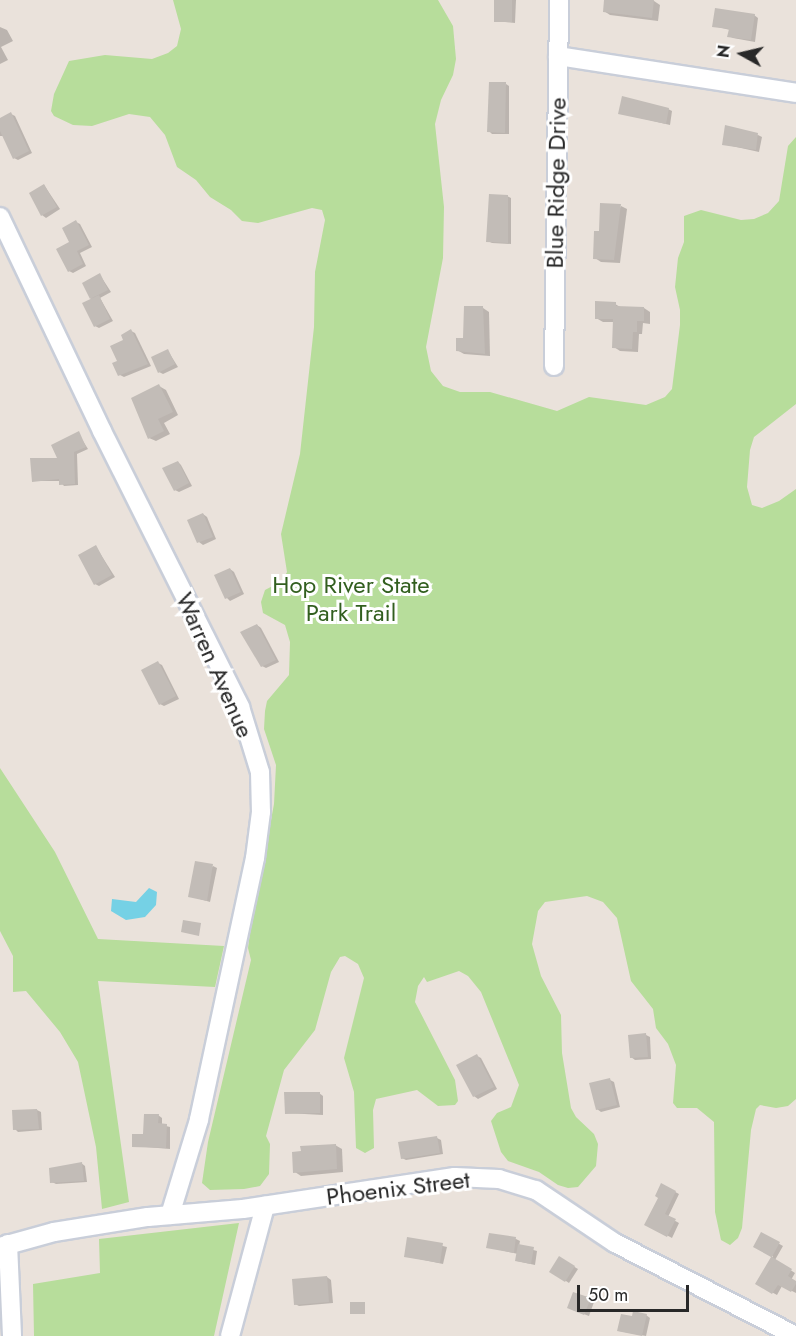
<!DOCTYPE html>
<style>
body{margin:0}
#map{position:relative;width:796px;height:1336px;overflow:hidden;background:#eae2db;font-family:Jost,sans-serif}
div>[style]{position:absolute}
.green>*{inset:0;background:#b7dd9b}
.water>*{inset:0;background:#75d1e5}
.shadow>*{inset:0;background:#0003}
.building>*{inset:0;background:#c2bcb7}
.roads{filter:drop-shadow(2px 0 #c9ced9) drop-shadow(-2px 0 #c9ced9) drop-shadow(0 2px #c9ced9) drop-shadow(0 -2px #c9ced9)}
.minor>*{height:18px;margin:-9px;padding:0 9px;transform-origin:9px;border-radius:9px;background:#fff}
span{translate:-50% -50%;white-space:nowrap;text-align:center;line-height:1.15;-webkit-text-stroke:6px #fff;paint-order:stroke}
.street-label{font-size:24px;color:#282828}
.park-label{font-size:24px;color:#325f1f}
.north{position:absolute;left:712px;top:24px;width:60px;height:60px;-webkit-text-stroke:4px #fff;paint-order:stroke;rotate:278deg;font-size:16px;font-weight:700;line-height:24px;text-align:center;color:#282828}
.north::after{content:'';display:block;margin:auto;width:21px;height:27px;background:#282828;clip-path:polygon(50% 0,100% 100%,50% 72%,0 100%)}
.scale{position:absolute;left:577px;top:1285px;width:112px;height:27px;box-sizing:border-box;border:3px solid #282828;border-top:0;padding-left:8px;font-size:18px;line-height:21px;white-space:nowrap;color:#282828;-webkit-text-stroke:4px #fff;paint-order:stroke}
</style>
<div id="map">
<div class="green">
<div style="clip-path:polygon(173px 0,438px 0,453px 26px,456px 59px,453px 75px,441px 100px,435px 124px,444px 207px,443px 258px,426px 347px,431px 371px,443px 386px,460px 392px,490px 392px,557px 411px,589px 397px,646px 405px,665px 397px,672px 389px,680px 325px,680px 310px,675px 287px,678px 258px,684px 242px,684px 216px,701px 210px,741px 220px,754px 219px,768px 213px,779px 201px,788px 146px,796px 137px,796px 404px,754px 437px,750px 450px,747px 487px,752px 505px,762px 508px,779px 501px,796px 489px,796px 1099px,788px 1106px,776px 1108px,760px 1105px,756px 1109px,751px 1130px,742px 1228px,738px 1238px,730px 1245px,721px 1240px,715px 1212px,714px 1122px,697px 1108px,677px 1108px,673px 1103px,676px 1065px,668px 1044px,656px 1028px,653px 1009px,631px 981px,617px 918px,603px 902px,587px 896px,545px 902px,538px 911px,532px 944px,541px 976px,561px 1015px,562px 1053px,571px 1108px,576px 1117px,594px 1134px,598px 1144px,596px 1166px,578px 1187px,568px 1188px,558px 1185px,539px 1172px,508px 1161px,501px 1152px,491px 1121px,497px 1113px,511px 1107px,519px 1085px,481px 992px,468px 976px,459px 971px,427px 982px,424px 977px,418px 986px,415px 1002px,455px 1080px,458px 1101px,455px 1105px,438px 1106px,417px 1090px,376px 1099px,373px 1110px,374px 1148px,365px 1153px,356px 1148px,354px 1092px,344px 1058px,364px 978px,358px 964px,345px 956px,340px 957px,331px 972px,315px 1030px,284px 1070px,266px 1136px,270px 1144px,269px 1174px,260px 1186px,244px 1189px,210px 1190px,202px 1183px,208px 1142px,251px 960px,248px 948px,250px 933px,274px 804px,276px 765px,264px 729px,265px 711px,267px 701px,289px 675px,290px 642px,285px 625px,263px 613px,261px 602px,265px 590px,282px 581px,287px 572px,281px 534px,300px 454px,314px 327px,315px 272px,325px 220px,322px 210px,312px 208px,258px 223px,242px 221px,231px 210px,210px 197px,196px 180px,177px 167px,165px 135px,150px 117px,129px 114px,92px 126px,73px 125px,54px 116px,51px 111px,54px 94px,69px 61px,105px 55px,152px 59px,168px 53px,177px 46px,181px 29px)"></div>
<div style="clip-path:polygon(0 768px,55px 852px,98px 939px,224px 946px,215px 987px,98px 981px,129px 1202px,102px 1209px,96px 1147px,78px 1062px,60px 1032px,26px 991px,13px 992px,13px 956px,0 931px)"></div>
<div style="clip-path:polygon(239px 1223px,214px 1336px,34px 1336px,33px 1284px,100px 1273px,99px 1239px)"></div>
</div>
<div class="water">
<div style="clip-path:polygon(149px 888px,157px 892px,156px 905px,145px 917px,126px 920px,111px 911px,112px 899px,136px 902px)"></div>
</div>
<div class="shadow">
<div style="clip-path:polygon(491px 0,516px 0,515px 23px,495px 21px,495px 0)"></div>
<div style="clip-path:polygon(605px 0,654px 1px,660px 5px,658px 21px,610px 15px,604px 11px)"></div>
<div style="clip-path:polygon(754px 15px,758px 18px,755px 42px,733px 38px,729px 36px,730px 30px,714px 26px)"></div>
<div style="clip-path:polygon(0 27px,7px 30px,13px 41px,1px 47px,8px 60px,0 64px)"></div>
<div style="clip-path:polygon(506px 84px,509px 86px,509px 134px,492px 134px,489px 131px)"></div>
<div style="clip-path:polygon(668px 109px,672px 111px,670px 125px,620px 113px)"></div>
<div style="clip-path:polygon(11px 114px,15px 116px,32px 153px,18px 160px,14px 158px,4px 136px,0 136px,0 119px)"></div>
<div style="clip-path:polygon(758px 135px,762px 137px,759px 152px,723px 144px)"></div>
<div style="clip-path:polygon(44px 185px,60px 209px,46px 218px,42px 215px)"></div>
<div style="clip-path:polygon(507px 196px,511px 198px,511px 244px,492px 243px,488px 241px)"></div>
<div style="clip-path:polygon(621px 206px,627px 209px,620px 263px,601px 262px,595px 258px)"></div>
<div style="clip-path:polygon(76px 222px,80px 224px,92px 247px,80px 253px,86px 266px,73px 273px,69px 271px,71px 243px)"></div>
<div style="clip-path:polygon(100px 275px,111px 292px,100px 298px,113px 321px,99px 328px,95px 326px,91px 298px)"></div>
<div style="clip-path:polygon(615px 304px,622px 308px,644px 308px,650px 312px,650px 324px,643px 323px,642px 334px,639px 334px,638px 352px,620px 351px,614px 347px,615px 322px,603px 322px,596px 318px)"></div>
<div style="clip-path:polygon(483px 308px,489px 312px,490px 356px,464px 354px,457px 350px)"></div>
<div style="clip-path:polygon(131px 331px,135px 333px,151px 366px,124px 377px,120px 375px,119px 361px,125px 340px)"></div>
<div style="clip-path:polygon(168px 351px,178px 367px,163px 374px,159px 372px)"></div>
<div style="clip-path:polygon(159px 386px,166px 390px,178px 415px,164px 423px,170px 434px,156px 441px,149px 438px)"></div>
<div style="clip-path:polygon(78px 433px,88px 449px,77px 454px,78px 485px,64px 486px,60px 481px,33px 481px,60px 459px)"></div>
<div style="clip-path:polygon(178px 462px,181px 465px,192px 486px,179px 492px,175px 490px)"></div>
<div style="clip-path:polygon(203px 514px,207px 517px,216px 539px,203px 545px,199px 542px,189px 520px)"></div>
<div style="clip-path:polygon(96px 547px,115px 577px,99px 586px,95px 584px)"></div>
<div style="clip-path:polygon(230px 569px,234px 572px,244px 594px,230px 601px,227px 598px,216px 576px)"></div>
<div style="clip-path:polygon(257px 625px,261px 628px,279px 662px,266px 668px,262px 666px)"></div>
<div style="clip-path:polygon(158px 663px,162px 665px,179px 699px,164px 706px,160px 704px)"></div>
<div style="clip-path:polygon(213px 866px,217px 868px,210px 902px,190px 896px)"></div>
<div style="clip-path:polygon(646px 1035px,650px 1037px,651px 1059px,635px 1060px,631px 1057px)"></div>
<div style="clip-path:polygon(477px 1056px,481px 1058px,497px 1089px,478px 1099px,474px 1096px,458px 1065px)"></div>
<div style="clip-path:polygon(610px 1080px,614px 1082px,620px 1107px,601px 1112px,597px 1109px)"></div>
<div style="clip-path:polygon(319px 1093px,323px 1096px,323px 1115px,286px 1113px)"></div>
<div style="clip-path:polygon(37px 1110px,41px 1112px,42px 1130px,18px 1132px,15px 1129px)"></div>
<div style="clip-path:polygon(158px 1115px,162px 1118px,162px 1125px,170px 1127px,170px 1149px,134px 1146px,145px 1136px)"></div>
<div style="clip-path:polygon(437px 1138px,441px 1140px,443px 1154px,406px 1160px,402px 1158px)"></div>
<div style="clip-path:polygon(335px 1145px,342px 1149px,343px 1172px,301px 1176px,295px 1172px)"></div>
<div style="clip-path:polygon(81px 1163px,85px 1166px,87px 1182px,56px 1184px,52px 1182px)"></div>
<div style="clip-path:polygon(662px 1185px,679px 1194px,668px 1217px,679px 1223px,672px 1238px,646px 1224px,660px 1198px)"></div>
<div style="clip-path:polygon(490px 1234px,516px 1239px,520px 1241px,519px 1246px,537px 1251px,535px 1265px,517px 1261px,518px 1254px,488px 1247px)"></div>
<div style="clip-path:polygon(762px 1234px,783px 1246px,775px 1260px,795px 1273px,791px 1280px,796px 1283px,796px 1293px,782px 1286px,777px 1295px,757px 1284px,773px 1256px,755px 1246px)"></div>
<div style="clip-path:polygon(408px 1238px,447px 1247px,443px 1264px,405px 1256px)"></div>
<div style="clip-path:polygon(559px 1258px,578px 1269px,569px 1283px,551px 1271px)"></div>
<div style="clip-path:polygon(327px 1277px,331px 1280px,333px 1303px,299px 1306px,295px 1304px)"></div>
<div style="clip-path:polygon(590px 1300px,594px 1302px,589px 1316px,573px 1310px)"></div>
<div style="clip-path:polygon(646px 1315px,650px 1318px,646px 1336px,619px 1331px,633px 1318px)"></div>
</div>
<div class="building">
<div style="clip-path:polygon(494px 0,512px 0,512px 22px,494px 22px)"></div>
<div style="clip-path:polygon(604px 0,654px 0,652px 18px,603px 12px)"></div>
<div style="clip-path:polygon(715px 8px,755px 14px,751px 40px,727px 37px,729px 29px,712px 27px)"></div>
<div style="clip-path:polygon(489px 82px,506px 82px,505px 133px,487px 132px)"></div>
<div style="clip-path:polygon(622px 96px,669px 108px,666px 124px,618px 114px)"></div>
<div style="clip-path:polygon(11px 112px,29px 151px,13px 159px,0 131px,0 118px)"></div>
<div style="clip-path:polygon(725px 125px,758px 133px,756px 150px,722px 145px)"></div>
<div style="clip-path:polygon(44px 184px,57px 207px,41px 216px,29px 193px)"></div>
<div style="clip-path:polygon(489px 194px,508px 195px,508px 243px,486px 242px)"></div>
<div style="clip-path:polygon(600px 203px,621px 204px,614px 260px,593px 259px,594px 231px,599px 231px)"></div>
<div style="clip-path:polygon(76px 220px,89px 245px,77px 251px,83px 264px,68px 272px,56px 249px,69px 242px,62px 228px)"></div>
<div style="clip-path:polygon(100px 273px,108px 290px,90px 299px,82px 283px)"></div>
<div style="clip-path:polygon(99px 295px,110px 319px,94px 327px,82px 303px)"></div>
<div style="clip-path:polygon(595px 301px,616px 302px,616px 306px,644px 307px,644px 321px,637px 321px,637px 332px,633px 332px,632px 349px,612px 348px,613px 319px,595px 319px)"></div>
<div style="clip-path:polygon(464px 306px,483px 306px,485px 354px,456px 351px,456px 338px,463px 338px)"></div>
<div style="clip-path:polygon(131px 329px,148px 364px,118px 376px,112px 363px,117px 361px,110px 346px,123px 340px,121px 335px)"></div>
<div style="clip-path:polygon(168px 349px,175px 364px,158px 373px,151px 357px)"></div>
<div style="clip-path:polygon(159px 384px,173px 412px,158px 419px,164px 431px,148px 439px,131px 398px)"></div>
<div style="clip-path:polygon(79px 431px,86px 447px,74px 452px,75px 484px,59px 485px,59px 479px,32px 482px,30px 458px,57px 458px,51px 445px)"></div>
<div style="clip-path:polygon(178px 461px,189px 483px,174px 491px,162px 468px)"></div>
<div style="clip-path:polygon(203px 513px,213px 537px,197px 543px,187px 520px)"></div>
<div style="clip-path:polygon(96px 545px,112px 575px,94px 585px,78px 555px)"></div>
<div style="clip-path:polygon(230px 568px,241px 592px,225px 599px,214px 575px)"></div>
<div style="clip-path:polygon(257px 624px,276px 660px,261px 667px,240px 632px)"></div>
<div style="clip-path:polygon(158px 661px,176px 696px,159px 705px,141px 670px)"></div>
<div style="clip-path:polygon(195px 861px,213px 864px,207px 901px,188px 897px)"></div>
<div style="clip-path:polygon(183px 920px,201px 923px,199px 936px,181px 932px)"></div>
<div style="clip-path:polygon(646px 1033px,648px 1057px,630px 1058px,628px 1035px)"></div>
<div style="clip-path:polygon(477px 1054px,494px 1087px,473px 1097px,456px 1065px)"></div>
<div style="clip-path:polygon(610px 1078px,617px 1105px,596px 1110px,589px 1083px)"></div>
<div style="clip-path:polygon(284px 1092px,320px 1092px,320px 1113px,285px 1114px)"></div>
<div style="clip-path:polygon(37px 1109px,39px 1129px,13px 1130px,12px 1110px)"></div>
<div style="clip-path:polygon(144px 1114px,159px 1114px,158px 1123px,167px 1124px,166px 1148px,132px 1147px,132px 1134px,143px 1134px)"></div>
<div style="clip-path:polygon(437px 1136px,440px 1153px,401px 1159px,398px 1142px)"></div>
<div style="clip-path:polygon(336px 1144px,337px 1169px,293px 1173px,292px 1152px,301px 1151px,300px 1146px)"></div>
<div style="clip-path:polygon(82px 1162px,84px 1181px,50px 1183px,49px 1168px)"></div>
<div style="clip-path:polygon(661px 1183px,676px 1191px,665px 1214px,676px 1219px,667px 1237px,644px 1225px,658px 1198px,655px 1196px)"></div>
<div style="clip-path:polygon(761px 1232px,780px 1242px,772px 1257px,792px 1269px,788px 1276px,796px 1281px,796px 1284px,791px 1292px,778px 1285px,772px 1294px,755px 1284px,771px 1257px,753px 1247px)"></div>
<div style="clip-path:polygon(489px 1233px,516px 1237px,514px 1253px,486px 1248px)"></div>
<div style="clip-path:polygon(407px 1237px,443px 1243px,440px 1263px,404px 1257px)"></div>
<div style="clip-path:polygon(518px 1244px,534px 1247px,531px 1264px,515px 1261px)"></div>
<div style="clip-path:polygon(559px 1256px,575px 1266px,565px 1282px,549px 1272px)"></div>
<div style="clip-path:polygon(327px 1276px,329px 1302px,294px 1305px,292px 1279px)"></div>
<div style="clip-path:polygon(573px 1292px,591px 1298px,584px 1315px,567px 1308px)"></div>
<div style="clip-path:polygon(350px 1302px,365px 1302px,365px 1314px,350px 1314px)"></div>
<div style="clip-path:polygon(633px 1311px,647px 1314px,642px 1336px,617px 1331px,621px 1314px,632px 1316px)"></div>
</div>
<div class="roads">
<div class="minor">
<div style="left:558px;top:56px;width:241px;rotate:8.8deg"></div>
<div style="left:0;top:217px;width:237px;rotate:64.5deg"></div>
<div style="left:102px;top:431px;width:309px;rotate:63.4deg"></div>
<div style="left:240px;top:707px;width:68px;rotate:72.9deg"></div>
<div style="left:260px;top:772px;width:40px;rotate:88.6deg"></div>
<div style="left:261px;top:812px;width:46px;rotate:97.4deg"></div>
<div style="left:255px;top:858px;width:268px;rotate:102.1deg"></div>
<div style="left:199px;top:1120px;width:99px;rotate:107deg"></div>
<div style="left:554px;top:366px;width:366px;rotate:-89.2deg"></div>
<div style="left:8px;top:1244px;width:92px;rotate:87.5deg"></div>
<div style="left:0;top:1247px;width:56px;rotate:-15.5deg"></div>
<div style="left:54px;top:1232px;width:95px;rotate:-9.1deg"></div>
<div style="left:148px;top:1217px;width:95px;rotate:-4.8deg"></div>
<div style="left:243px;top:1209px;width:214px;rotate:-8.6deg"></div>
<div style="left:455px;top:1177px;width:44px;rotate:2.6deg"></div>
<div style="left:499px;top:1179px;width:39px;rotate:17deg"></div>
<div style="left:536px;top:1190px;width:95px;rotate:33.9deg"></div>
<div style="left:615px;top:1243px;width:203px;rotate:27.2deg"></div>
<div style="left:230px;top:1336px;width:135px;rotate:-74.9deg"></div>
</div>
</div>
<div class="street-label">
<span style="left:556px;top:183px;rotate:-89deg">Blue Ridge Drive</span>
<span style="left:215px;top:665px;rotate:66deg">Warren Avenue</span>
<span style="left:398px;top:1188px;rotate:-7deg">Phoenix Street</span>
</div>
<div class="park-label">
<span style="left:351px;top:599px">Hop River State<br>Park Trail</span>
</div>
<div class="north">N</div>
<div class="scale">50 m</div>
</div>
